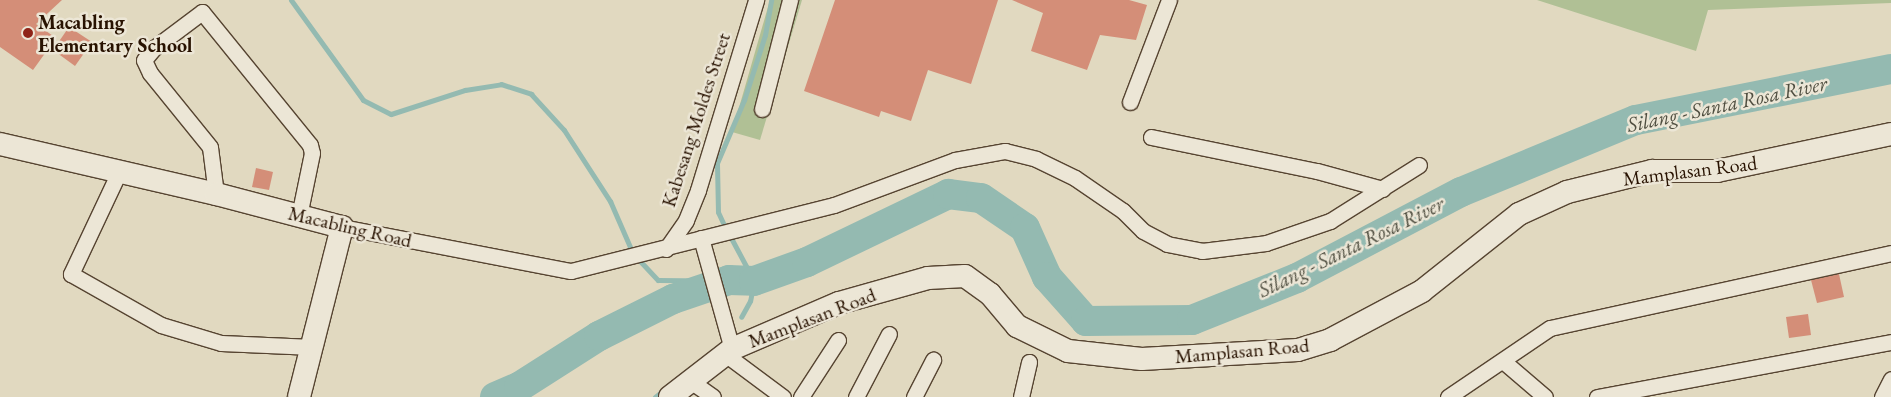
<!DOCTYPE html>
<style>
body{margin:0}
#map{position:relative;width:1891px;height:397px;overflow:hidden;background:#e1d9c0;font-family:"EB Garamond",serif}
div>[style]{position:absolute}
.green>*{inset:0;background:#b0c095}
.stream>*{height:5px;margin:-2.5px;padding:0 2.5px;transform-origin:2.5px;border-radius:2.5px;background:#94bab1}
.river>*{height:30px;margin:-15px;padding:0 15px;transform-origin:15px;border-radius:15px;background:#94bab1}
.building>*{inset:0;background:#d48e78}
.roads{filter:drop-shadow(1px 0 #564431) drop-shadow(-1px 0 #564431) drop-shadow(0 1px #564431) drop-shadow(0 -1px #564431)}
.street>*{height:15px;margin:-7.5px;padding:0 7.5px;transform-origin:7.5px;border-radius:7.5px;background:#ece6d6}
.secondary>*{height:22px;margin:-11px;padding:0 11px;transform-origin:11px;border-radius:11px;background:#ece6d6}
.dots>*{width:14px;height:14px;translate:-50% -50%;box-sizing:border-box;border:2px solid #ece6d6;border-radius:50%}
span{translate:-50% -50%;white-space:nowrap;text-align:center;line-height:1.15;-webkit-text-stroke:5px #ece6d6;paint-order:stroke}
.poi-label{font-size:20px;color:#281201;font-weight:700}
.left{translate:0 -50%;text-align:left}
.street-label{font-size:20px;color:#281201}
.water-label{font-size:21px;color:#4e4d3f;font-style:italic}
</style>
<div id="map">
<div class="green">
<div style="clip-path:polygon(770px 0,802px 0,760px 140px,732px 132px)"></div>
<div style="clip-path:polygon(1537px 0,1891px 0,1891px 3px,1708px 10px,1696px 51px)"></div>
</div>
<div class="stream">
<div style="left:291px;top:0;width:123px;rotate:54.2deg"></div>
<div style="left:363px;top:100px;width:31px;rotate:27deg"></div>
<div style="left:391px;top:114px;width:78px;rotate:-18deg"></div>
<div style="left:465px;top:90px;width:36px;rotate:-9deg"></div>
<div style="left:501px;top:84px;width:32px;rotate:18deg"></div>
<div style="left:531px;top:94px;width:49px;rotate:47.5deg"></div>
<div style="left:564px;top:130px;width:85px;rotate:57.1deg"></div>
<div style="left:610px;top:201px;width:50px;rotate:66.5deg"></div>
<div style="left:724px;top:225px;width:14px;rotate:-115deg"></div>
<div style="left:718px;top:212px;width:49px;rotate:-91.2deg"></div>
<div style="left:717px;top:163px;width:69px;rotate:-66.8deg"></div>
<div style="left:744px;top:100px;width:68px;rotate:-72.1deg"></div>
<div style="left:765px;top:35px;width:36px;rotate:-80deg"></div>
<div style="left:730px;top:236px;width:51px;rotate:61.9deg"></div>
<div style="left:754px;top:281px;width:20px;rotate:101deg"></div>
<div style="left:750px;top:301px;width:18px;rotate:119deg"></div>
<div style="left:640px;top:261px;width:26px;rotate:47deg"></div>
<div style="left:658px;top:280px;width:96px;rotate:0.6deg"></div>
<div style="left:655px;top:397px;width:13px;rotate:-39deg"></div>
</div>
<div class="river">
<div style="left:495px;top:397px;width:26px;rotate:-23deg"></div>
<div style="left:519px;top:387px;width:95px;rotate:-32.5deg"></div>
<div style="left:599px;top:336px;width:83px;rotate:-26.6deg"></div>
<div style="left:673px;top:299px;width:59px;rotate:-18.7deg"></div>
<div style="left:729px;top:280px;width:25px;rotate:2deg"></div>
<div style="left:754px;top:281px;width:56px;rotate:-19.7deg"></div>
<div style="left:807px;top:262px;width:157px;rotate:-25.7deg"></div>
<div style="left:948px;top:194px;width:33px;rotate:7deg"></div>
<div style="left:981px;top:198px;width:53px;rotate:34.3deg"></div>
<div style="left:1025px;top:228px;width:54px;rotate:65.8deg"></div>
<div style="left:1047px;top:277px;width:59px;rotate:48.4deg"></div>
<div style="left:1086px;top:321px;width:106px;rotate:-0.5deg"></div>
<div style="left:1192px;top:320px;width:113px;rotate:-21.8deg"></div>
<div style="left:1297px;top:278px;width:185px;rotate:-27.7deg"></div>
<div style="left:1461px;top:192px;width:189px;rotate:-22.4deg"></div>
<div style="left:1636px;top:120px;width:260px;rotate:-11.3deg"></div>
</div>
<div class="building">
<div style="clip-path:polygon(0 0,62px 0,36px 24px,56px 38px,33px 70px,0 47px)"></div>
<div style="clip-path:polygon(835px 0,998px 0,971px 84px,928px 70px,911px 121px,881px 111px,879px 117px,804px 91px)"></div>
<div style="clip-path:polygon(1012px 0,1129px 0,1147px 5px,1136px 40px,1100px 35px,1087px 70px,1031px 51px,1043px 13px)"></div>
<div style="clip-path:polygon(69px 27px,92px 42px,75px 66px,53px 50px)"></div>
<div style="clip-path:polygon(256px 168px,273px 172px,269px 190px,252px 187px)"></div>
<div style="clip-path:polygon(1839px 274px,1844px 297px,1817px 303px,1811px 280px)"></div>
<div style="clip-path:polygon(1808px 314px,1811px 335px,1789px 338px,1786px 317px)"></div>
</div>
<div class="roads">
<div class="street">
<div style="left:1130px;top:102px;width:109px;rotate:-69.1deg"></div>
<div style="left:762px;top:109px;width:113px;rotate:-75.6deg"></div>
<div style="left:1151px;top:137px;width:169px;rotate:11.6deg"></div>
<div style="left:1317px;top:171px;width:68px;rotate:15.3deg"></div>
<div style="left:119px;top:172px;width:113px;rotate:115.2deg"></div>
<div style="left:71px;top:274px;width:103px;rotate:29.5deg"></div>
<div style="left:161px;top:325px;width:63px;rotate:16.7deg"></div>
<div style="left:221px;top:343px;width:92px;rotate:2.5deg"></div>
<div style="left:216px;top:194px;width:47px;rotate:-97.3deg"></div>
<div style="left:210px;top:147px;width:95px;rotate:-129deg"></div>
<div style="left:150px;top:73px;width:14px;rotate:-115deg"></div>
<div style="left:144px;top:60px;width:16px;rotate:-50deg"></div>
<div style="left:154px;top:48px;width:60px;rotate:-36.9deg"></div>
<div style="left:202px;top:12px;width:171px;rotate:50.9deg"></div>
<div style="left:310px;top:145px;width:8px;rotate:76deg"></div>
<div style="left:312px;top:153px;width:64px;rotate:101.7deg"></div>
<div style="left:342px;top:227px;width:233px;rotate:10.9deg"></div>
<div style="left:571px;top:271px;width:271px;rotate:-14.1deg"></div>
<div style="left:834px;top:205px;width:129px;rotate:-20.4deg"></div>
<div style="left:955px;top:160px;width:51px;rotate:-10.2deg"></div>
<div style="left:1005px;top:151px;width:32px;rotate:14deg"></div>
<div style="left:1036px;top:159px;width:43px;rotate:26deg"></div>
<div style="left:1075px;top:178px;width:58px;rotate:34.5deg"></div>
<div style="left:1123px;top:211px;width:28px;rotate:45deg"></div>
<div style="left:1143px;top:231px;width:27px;rotate:28deg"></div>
<div style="left:1167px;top:244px;width:36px;rotate:11deg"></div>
<div style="left:1202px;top:251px;width:64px;rotate:-7.1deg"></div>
<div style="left:1266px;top:243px;width:68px;rotate:-19deg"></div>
<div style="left:1330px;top:221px;width:105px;rotate:-32.2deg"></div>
<div style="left:701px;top:238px;width:115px;rotate:74.4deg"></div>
<div style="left:666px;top:249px;width:35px;rotate:-55deg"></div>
<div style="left:686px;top:220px;width:32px;rotate:-68deg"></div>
<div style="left:698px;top:190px;width:199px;rotate:-73deg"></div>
<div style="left:725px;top:354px;width:72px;rotate:36.6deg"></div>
<div style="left:1503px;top:361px;width:55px;rotate:40.6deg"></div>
<div style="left:689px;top:380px;width:29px;rotate:35deg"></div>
<div style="left:801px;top:397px;width:68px;rotate:-57deg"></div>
<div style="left:856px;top:397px;width:71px;rotate:-62.4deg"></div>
<div style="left:914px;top:397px;width:42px;rotate:-62.8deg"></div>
<div style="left:1021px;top:397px;width:36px;rotate:-77deg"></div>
<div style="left:1448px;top:397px;width:123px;rotate:-34.1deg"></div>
<div style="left:1550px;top:328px;width:349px;rotate:-12.4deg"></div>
<div style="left:1597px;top:397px;width:299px;rotate:-10.6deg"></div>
<div style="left:1882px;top:397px;width:20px;rotate:-63deg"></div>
</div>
<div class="secondary">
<div style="left:0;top:144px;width:222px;rotate:13deg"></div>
<div style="left:216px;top:194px;width:130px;rotate:14.7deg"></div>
<div style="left:342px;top:227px;width:175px;rotate:104.2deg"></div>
<div style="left:670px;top:397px;width:78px;rotate:-37.7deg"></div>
<div style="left:732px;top:349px;width:116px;rotate:-23.3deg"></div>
<div style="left:839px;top:303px;width:92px;rotate:-15.7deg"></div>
<div style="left:928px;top:278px;width:37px;rotate:-3deg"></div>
<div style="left:965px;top:276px;width:31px;rotate:36deg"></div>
<div style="left:990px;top:294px;width:42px;rotate:49.8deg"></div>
<div style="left:1017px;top:326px;width:57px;rotate:26.1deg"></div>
<div style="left:1068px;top:351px;width:74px;rotate:6.2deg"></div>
<div style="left:1142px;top:359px;width:156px;rotate:-3.3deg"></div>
<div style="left:1298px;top:350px;width:34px;rotate:-17deg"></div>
<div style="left:1330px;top:340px;width:104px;rotate:-28deg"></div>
<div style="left:1422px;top:291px;width:124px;rotate:-38.4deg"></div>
<div style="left:1519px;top:214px;width:53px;rotate:-24.6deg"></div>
<div style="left:1567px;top:192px;width:88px;rotate:-13.9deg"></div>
<div style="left:1652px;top:171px;width:65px"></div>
<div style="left:1717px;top:171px;width:178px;rotate:-12deg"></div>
</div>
</div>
<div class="dots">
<div style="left:28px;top:33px;background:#8f2418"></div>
</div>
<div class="poi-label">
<span class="left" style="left:38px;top:34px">Macabling<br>Elementary School</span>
</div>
<div class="street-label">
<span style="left:696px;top:120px;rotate:-72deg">Kabesang Moldes Street</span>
<span style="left:1690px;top:171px;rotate:-7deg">Mamplasan Road</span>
<span style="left:350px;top:227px;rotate:13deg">Macabling Road</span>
<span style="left:812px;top:318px;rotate:-21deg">Mamplasan Road</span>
<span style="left:1242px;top:351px;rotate:-5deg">Mamplasan Road</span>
</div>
<div class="water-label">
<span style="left:1727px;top:104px;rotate:-12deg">Silang - Santa Rosa River</span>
<span style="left:1351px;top:247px;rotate:-26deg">Silang - Santa Rosa River</span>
</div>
</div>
